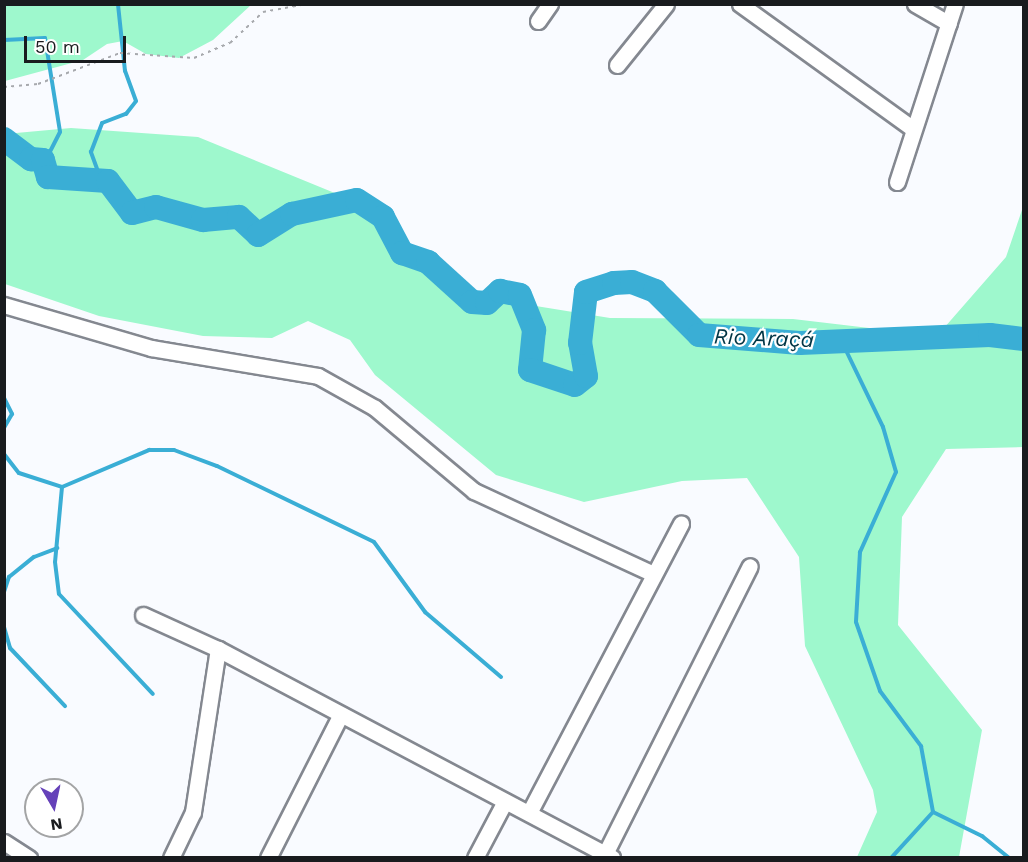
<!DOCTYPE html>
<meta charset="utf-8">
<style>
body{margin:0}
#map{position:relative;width:1028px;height:862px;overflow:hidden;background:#f9fbff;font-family:"Work Sans",sans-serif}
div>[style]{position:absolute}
.green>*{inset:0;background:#9ef8cd}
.stream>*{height:4px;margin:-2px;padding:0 2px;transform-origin:2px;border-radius:2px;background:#3aaed5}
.river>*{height:24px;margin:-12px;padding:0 12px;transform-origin:12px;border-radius:12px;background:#3aaed5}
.path>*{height:2px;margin-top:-1px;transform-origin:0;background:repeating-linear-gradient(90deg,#a7a9ad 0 3px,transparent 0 7.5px)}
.roads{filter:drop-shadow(2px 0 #848890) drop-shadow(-2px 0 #848890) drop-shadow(0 2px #848890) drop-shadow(0 -2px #848890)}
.minor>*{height:15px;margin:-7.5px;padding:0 7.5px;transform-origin:7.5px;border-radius:7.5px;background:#fff}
span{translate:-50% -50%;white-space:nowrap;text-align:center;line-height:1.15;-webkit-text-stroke:4.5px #fff;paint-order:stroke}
.water-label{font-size:22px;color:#003545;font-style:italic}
.frame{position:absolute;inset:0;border:6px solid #191b1e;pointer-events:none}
.north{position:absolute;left:24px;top:778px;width:60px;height:60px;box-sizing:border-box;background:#fff;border:2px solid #a3a4a5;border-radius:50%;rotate:171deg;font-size:16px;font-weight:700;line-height:24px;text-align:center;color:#191b1e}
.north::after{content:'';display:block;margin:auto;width:21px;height:27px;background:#6541b9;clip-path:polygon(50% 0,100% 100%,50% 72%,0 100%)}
.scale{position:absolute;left:24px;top:36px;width:102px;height:27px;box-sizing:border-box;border:3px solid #191b1e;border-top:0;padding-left:8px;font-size:18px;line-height:21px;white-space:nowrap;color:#191b1e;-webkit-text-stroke:4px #fff;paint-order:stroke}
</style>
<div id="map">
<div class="green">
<div style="clip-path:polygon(5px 4px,251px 4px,251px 5px,213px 40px,179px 58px,146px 54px,123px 41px,107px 44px,83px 60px,5px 81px)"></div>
<div style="clip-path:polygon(71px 128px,198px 137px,364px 205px,455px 293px,610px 318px,793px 319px,937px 336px,1006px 257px,1023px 207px,1023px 447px,946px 449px,902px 517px,898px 625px,982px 730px,959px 857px,857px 857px,877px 812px,873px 790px,805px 646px,799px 557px,747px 478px,682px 481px,584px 502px,496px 475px,375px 375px,350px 340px,308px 321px,272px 338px,203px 336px,99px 316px,5px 284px,5px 134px)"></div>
</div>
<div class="stream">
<div style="left:4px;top:40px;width:41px;rotate:-2.8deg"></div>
<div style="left:45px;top:38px;width:95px;rotate:80.9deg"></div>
<div style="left:60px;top:132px;width:35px;rotate:117deg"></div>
<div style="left:100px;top:177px;width:27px;rotate:-110deg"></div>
<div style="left:91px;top:152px;width:31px;rotate:-69deg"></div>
<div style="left:102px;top:123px;width:26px;rotate:-21deg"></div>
<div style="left:126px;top:114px;width:16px;rotate:-52deg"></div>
<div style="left:136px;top:101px;width:32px;rotate:-110deg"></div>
<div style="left:125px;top:71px;width:67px;rotate:-96deg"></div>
<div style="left:840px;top:338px;width:99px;rotate:64.2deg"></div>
<div style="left:883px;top:427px;width:47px;rotate:73.9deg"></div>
<div style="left:896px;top:472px;width:88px;rotate:114.2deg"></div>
<div style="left:860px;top:552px;width:70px;rotate:93.3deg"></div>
<div style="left:856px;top:622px;width:73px;rotate:70.8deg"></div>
<div style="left:880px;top:691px;width:69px;rotate:53.3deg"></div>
<div style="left:921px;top:746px;width:67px;rotate:79.7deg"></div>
<div style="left:933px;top:812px;width:62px;rotate:132.4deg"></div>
<div style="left:4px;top:398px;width:18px;rotate:63deg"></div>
<div style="left:12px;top:414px;width:16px;rotate:120deg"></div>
<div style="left:4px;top:454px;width:24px;rotate:52deg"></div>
<div style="left:19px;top:473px;width:45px;rotate:18deg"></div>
<div style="left:62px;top:487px;width:95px;rotate:-23deg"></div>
<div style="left:149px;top:450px;width:25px"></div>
<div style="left:174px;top:450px;width:46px;rotate:20.4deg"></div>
<div style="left:217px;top:466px;width:174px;rotate:25.8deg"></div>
<div style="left:374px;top:542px;width:87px;rotate:53.9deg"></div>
<div style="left:425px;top:612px;width:100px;rotate:40.5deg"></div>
<div style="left:62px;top:487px;width:75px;rotate:95.3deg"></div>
<div style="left:55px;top:562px;width:32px;rotate:83deg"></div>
<div style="left:59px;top:594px;width:137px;rotate:46.8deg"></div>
<div style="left:4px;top:592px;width:16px;rotate:-72deg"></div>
<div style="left:9px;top:577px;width:32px;rotate:-39deg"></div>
<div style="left:34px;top:557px;width:25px;rotate:-21deg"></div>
<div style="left:4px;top:627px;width:22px;rotate:74deg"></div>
<div style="left:10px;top:648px;width:80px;rotate:46.5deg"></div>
<div style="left:933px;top:812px;width:55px;rotate:26.1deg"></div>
<div style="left:982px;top:836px;width:35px;rotate:39deg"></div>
</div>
<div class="river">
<div style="left:4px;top:139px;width:34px;rotate:37deg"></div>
<div style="left:31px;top:159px;width:12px;rotate:5deg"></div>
<div style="left:43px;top:160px;width:18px;rotate:74deg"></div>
<div style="left:48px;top:177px;width:60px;rotate:3.8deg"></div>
<div style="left:108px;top:181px;width:40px;rotate:53deg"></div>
<div style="left:132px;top:213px;width:25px;rotate:-14deg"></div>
<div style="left:156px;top:207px;width:49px;rotate:15.5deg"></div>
<div style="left:203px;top:220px;width:36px;rotate:-5deg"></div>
<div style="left:239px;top:217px;width:26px;rotate:43deg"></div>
<div style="left:258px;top:235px;width:40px;rotate:-32deg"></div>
<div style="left:292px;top:214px;width:66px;rotate:-12.2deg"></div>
<div style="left:357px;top:200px;width:31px;rotate:33deg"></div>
<div style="left:383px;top:217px;width:41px;rotate:62.2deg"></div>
<div style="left:402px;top:253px;width:28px;rotate:19deg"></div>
<div style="left:428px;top:262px;width:59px;rotate:42.3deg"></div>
<div style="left:472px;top:302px;width:15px;rotate:4deg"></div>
<div style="left:487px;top:303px;width:18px;rotate:-43deg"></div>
<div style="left:500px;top:291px;width:20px;rotate:11deg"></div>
<div style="left:520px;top:295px;width:38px;rotate:68deg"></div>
<div style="left:534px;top:330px;width:40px;rotate:95.7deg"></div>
<div style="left:530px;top:370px;width:47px;rotate:18.4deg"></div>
<div style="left:575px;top:385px;width:14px;rotate:-39deg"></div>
<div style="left:586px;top:376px;width:34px;rotate:-100deg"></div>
<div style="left:580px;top:343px;width:51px;rotate:-83.3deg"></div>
<div style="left:586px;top:292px;width:29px;rotate:-18deg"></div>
<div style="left:614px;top:283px;width:18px;rotate:-3deg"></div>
<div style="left:632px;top:282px;width:25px;rotate:21deg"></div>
<div style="left:655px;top:291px;width:62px;rotate:45deg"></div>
<div style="left:699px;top:335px;width:101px;rotate:4.5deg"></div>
<div style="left:800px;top:343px;width:190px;rotate:-2.4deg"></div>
<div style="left:990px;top:335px;width:34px;rotate:7deg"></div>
</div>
<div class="path">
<div style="left:4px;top:87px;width:34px;rotate:-5deg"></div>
<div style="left:38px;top:84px;width:88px;rotate:-20.7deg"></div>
<div style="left:120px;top:53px;width:74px;rotate:3.9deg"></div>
<div style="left:194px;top:58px;width:39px;rotate:-23deg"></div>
<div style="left:230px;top:43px;width:45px;rotate:-43.2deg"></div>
<div style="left:263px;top:12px;width:44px;rotate:-10.5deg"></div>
</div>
<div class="roads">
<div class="minor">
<div style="left:740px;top:4px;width:213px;rotate:35.8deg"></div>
<div style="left:915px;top:4px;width:39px;rotate:30deg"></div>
<div style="left:538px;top:21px;width:21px;rotate:-55deg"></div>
<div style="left:617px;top:65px;width:78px;rotate:-51.2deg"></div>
<div style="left:897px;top:182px;width:187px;rotate:-72deg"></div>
<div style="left:4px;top:305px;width:153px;rotate:16.3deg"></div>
<div style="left:151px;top:348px;width:169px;rotate:9.5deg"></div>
<div style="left:318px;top:376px;width:65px;rotate:29.3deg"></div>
<div style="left:375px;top:408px;width:129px;rotate:40deg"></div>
<div style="left:474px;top:491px;width:198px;rotate:24.8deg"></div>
<div style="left:143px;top:615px;width:82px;rotate:24.4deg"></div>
<div style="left:218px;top:649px;width:446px;rotate:27.9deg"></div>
<div style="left:529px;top:813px;width:327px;rotate:-62.3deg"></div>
<div style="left:4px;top:842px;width:30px;rotate:33deg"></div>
<div style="left:605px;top:854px;width:322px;rotate:-63.3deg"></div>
<div style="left:171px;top:858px;width:51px;rotate:-64.4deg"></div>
<div style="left:193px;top:812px;width:165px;rotate:-81.3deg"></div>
<div style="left:268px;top:858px;width:161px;rotate:-63.1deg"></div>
<div style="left:475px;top:858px;width:64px;rotate:-62.2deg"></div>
</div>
</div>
<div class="water-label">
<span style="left:764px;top:338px;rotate:2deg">Rio Araçá</span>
</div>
<div class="frame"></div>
<div class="north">N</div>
<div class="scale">50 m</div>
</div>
